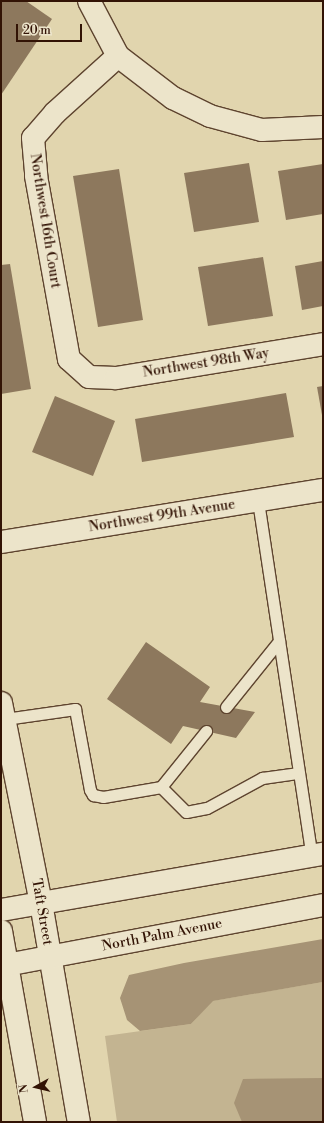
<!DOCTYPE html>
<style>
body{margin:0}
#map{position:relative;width:324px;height:1123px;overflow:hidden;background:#e1d5ae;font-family:"Libre Bodoni",serif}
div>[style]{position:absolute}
.green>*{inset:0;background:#c3b491}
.water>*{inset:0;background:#a69375}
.building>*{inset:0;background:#8d785d}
.roads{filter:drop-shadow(1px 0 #5e442f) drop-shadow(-1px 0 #5e442f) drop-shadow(0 1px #5e442f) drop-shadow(0 -1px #5e442f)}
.lane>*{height:11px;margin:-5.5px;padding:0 5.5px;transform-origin:5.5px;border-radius:5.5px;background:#ece4ca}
.street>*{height:22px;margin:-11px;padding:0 11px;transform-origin:11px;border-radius:11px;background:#ece4ca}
.secondary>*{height:22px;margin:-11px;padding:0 11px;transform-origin:11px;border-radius:11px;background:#ece4ca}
span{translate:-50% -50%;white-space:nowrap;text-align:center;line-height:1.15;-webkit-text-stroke:3px #ece4ca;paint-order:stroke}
.street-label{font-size:14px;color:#321305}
.frame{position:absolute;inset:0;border:2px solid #321305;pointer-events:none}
.north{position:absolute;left:16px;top:1067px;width:40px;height:40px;-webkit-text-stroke:3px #ece4ca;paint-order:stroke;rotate:262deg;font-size:11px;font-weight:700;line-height:16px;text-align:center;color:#321305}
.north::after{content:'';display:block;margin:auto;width:14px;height:18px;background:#321305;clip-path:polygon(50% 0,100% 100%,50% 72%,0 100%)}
.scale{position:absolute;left:16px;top:24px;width:66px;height:18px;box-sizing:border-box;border:2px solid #321305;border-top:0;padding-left:5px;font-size:12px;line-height:14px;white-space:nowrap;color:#321305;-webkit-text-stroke:3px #ece4ca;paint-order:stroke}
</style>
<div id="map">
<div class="green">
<div style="clip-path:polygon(323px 982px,323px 1122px,117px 1122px,105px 1036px,191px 1024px,212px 1001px)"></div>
</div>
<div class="water">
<div style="clip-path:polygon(323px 939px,323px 982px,213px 1001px,191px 1024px,140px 1031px,127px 1020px,120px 998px,129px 975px,184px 963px)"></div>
<div style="clip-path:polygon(323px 1078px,323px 1122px,242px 1122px,234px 1103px,243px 1079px)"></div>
</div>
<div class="building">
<div style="clip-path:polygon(1px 1px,26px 1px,52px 19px,1px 95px)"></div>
<div style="clip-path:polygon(249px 163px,259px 222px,194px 232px,184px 173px)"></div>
<div style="clip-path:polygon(323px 164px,323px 214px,286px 220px,278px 171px)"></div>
<div style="clip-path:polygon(119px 169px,143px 320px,98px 327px,73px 176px)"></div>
<div style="clip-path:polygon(263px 257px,273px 316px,208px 326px,198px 267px)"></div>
<div style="clip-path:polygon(323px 261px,323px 306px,302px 310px,295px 266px)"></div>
<div style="clip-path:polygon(10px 264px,31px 389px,1px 394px,1px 265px)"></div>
<div style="clip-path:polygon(323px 386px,323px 415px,322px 415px,317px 387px)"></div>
<div style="clip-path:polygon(286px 393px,294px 437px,142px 462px,135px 419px)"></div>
<div style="clip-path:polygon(55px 396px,115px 421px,93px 476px,32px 452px)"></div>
<div style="clip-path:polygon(146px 642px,210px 687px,200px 702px,255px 712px,236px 738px,183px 726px,171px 744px,107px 699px)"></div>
</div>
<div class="roads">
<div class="lane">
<div style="left:258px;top:501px;width:359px;rotate:81.4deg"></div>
<div style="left:226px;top:707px;width:85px;rotate:-51.2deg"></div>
<div style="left:5px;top:719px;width:71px;rotate:-8.1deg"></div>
<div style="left:75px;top:709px;width:82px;rotate:79.5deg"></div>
<div style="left:90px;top:790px;width:6px;rotate:59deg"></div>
<div style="left:93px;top:795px;width:10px;rotate:11deg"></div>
<div style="left:103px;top:797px;width:59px;rotate:-9.8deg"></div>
<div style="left:161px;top:787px;width:72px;rotate:-51.2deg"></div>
<div style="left:161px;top:787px;width:35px;rotate:45deg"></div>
<div style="left:186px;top:812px;width:21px;rotate:-11deg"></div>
<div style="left:207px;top:808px;width:63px;rotate:-28.6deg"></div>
<div style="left:262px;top:778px;width:37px;rotate:-8deg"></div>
</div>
<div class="street">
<div style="left:89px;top:1px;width:62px;rotate:62.2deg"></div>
<div style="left:118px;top:56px;width:85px;rotate:137.9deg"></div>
<div style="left:55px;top:113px;width:33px;rotate:131deg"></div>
<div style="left:33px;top:138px;width:38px;rotate:85deg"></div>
<div style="left:36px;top:176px;width:186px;rotate:79.8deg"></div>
<div style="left:69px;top:359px;width:27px;rotate:42deg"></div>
<div style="left:89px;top:377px;width:27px;rotate:2deg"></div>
<div style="left:116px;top:378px;width:210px;rotate:-9.3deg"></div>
<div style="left:118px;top:56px;width:69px;rotate:37.4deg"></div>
<div style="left:173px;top:98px;width:41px;rotate:25.9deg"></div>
<div style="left:210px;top:116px;width:54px;rotate:15.1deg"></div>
<div style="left:262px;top:130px;width:61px;rotate:-2.8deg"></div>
<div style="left:1px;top:542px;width:326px;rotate:-9.2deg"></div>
</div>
<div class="secondary">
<div style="left:1px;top:703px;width:204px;rotate:78.7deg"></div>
<div style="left:41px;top:903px;width:222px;rotate:80.2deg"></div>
<div style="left:1px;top:910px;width:327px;rotate:-9.9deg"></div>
<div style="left:1px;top:931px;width:194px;rotate:79.9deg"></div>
<div style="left:1px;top:966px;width:328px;rotate:-10.7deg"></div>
</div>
</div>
<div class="street-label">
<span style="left:45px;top:221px;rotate:81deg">Northwest 16th Court</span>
<span style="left:206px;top:363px;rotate:-9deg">Northwest 98th Way</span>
<span style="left:162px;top:516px;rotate:-9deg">Northwest 99th Avenue</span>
<span style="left:42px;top:912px;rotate:80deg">Taft Street</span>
<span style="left:162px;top:935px;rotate:-11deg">North Palm Avenue</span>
</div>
<div class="frame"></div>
<div class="north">N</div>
<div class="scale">20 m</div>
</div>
